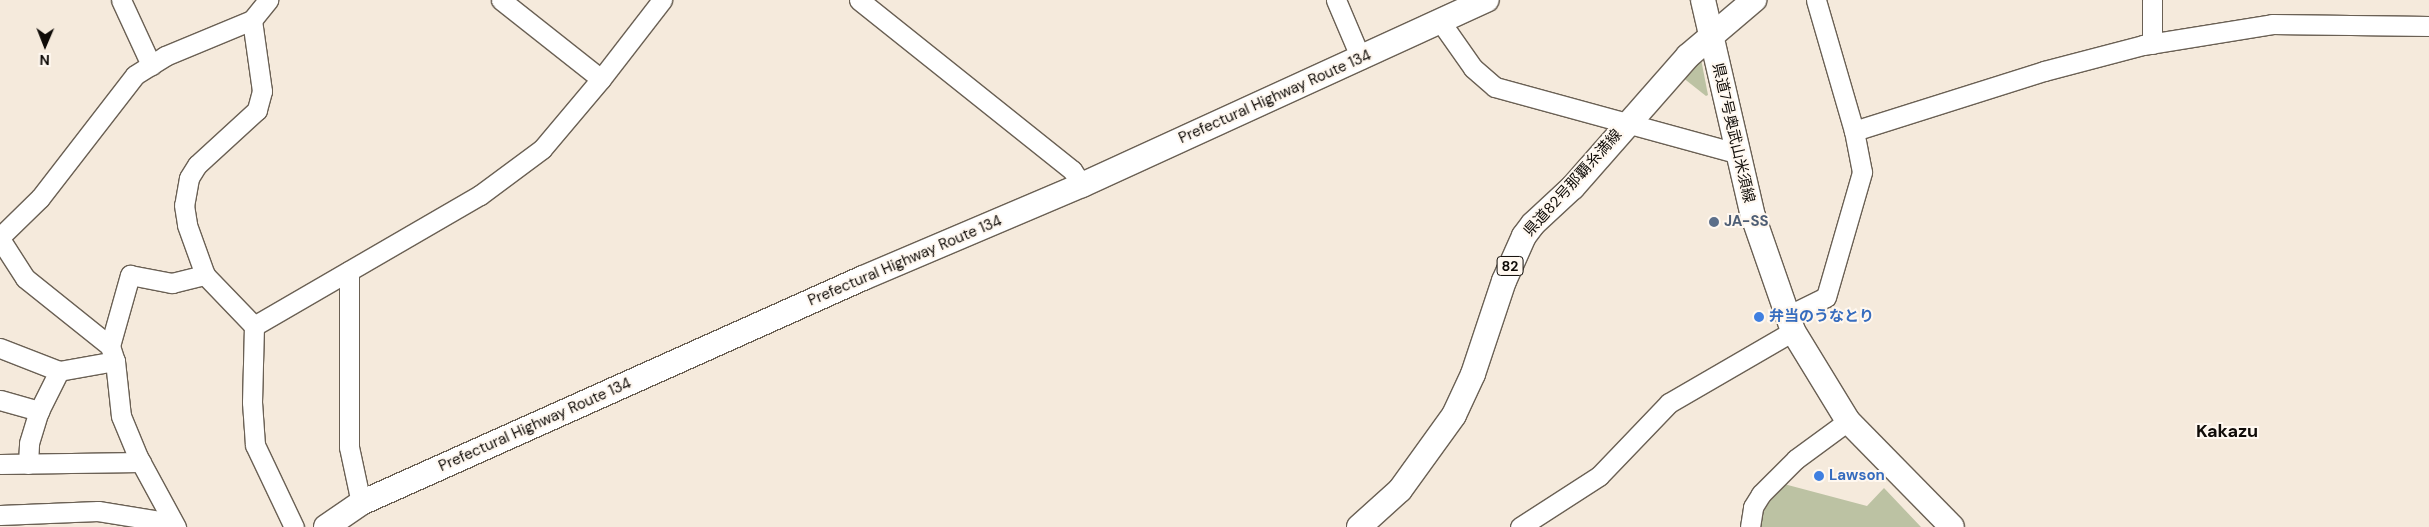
<!DOCTYPE html>
<meta charset="utf-8">
<style>
body{margin:0}
#map{position:relative;width:2429px;height:527px;overflow:hidden;background:#f5eadc;font-family:"DM Sans","Noto Sans JP",sans-serif}
div>[style]{position:absolute}
.green>*{inset:0;background:#bcc2a3}
.roads{filter:drop-shadow(1px 0 #6a6054) drop-shadow(-1px 0 #6a6054) drop-shadow(0 1px #6a6054) drop-shadow(0 -1px #6a6054)}
.minor>*{height:19px;margin:-9.5px;padding:0 9.5px;transform-origin:9.5px;border-radius:9.5px;background:#fff}
.major>*{height:24px;margin:-12px;padding:0 12px;transform-origin:12px;border-radius:12px;background:#fff}
.dots>*{width:14px;height:14px;translate:-50% -50%;box-sizing:border-box;border:2px solid #fff8f0;border-radius:50%}
span{translate:-50% -50%;white-space:nowrap;text-align:center;line-height:1.15;-webkit-text-stroke:4px #fff8f0;paint-order:stroke}
.shield-label span{padding:1px 4px;background:#fff8f0;border:1px solid;border-radius:4px;-webkit-text-stroke-width:0}
.shield-label{font-size:14px;color:#0f0b07;font-weight:700}
.street-label{font-size:15px;color:#0f0b07}
.service-label{font-size:15px;color:#4e5e75;font-weight:700}
.left{translate:0 -50%;text-align:left}
.shop-label{font-size:15px;color:#366cbe;font-weight:700}
.quarter-label{font-size:18px;color:#0f0b07;font-weight:700}
.north{position:absolute;left:20px;top:20px;width:50px;height:50px;-webkit-text-stroke:4px #fff8f0;paint-order:stroke;rotate:181deg;font-size:14px;font-weight:700;line-height:20px;text-align:center;color:#0f0b07}
.north::after{content:'';display:block;margin:auto;width:18px;height:22px;background:#0f0b07;clip-path:polygon(50% 0,100% 100%,50% 72%,0 100%)}
</style>
<div id="map">
<div class="green">
<div style="clip-path:polygon(1701px 59px,1708px 95px,1706px 96px,1682px 77px)"></div>
<div style="clip-path:polygon(1784px 484px,1867px 506px,1884px 488px,1921px 527px,1759px 527px,1760px 514px)"></div>
</div>
<div class="roads">
<div class="minor">
<div style="left:121px;top:0;width:72px;rotate:65.2deg"></div>
<div style="left:501px;top:0;width:127px;rotate:38.3deg"></div>
<div style="left:859px;top:0;width:273px;rotate:38.6deg"></div>
<div style="left:1072px;top:170px;width:18px;rotate:56deg"></div>
<div style="left:1336px;top:0;width:64px;rotate:67deg"></div>
<div style="left:2152px;top:0;width:44px;rotate:90deg"></div>
<div style="left:252px;top:20px;width:72px;rotate:82deg"></div>
<div style="left:262px;top:91px;width:20px;rotate:105deg"></div>
<div style="left:257px;top:110px;width:81px;rotate:137.5deg"></div>
<div style="left:197px;top:165px;width:15px;rotate:122deg"></div>
<div style="left:189px;top:178px;width:27px;rotate:100deg"></div>
<div style="left:184px;top:205px;width:20px;rotate:81deg"></div>
<div style="left:187px;top:225px;width:53px;rotate:70.2deg"></div>
<div style="left:205px;top:275px;width:71px;rotate:46.1deg"></div>
<div style="left:254px;top:326px;width:76px;rotate:91.5deg"></div>
<div style="left:252px;top:402px;width:43px;rotate:86deg"></div>
<div style="left:255px;top:445px;width:91px;rotate:64.6deg"></div>
<div style="left:1440px;top:21px;width:57px;rotate:54.9deg"></div>
<div style="left:1473px;top:68px;width:29px;rotate:41deg"></div>
<div style="left:1495px;top:87px;width:251px;rotate:15.3deg"></div>
<div style="left:1854px;top:131px;width:199px;rotate:-17.5deg"></div>
<div style="left:2044px;top:71px;width:102px;rotate:-14.7deg"></div>
<div style="left:2143px;top:45px;width:131px;rotate:-9.2deg"></div>
<div style="left:2272px;top:24px;width:157px;rotate:0.7deg"></div>
<div style="left:0;top:237px;width:56px;rotate:-44.3deg"></div>
<div style="left:40px;top:198px;width:155px;rotate:-52.3deg"></div>
<div style="left:135px;top:75px;width:36px;rotate:-32deg"></div>
<div style="left:165px;top:56px;width:94px;rotate:-22.5deg"></div>
<div style="left:252px;top:20px;width:26px;rotate:-51deg"></div>
<div style="left:0;top:239px;width:46px;rotate:57.3deg"></div>
<div style="left:25px;top:278px;width:109px;rotate:38.7deg"></div>
<div style="left:110px;top:346px;width:16px;rotate:72deg"></div>
<div style="left:115px;top:361px;width:55px;rotate:83.8deg"></div>
<div style="left:121px;top:416px;width:44px;rotate:67.5deg"></div>
<div style="left:138px;top:457px;width:80px;rotate:61.5deg"></div>
<div style="left:349px;top:271px;width:176px;rotate:90deg"></div>
<div style="left:349px;top:447px;width:57px;rotate:77.9deg"></div>
<div style="left:1787px;top:316px;width:43px;rotate:-26deg"></div>
<div style="left:1826px;top:297px;width:130px;rotate:-73.9deg"></div>
<div style="left:1862px;top:172px;width:42px;rotate:-101deg"></div>
<div style="left:1854px;top:131px;width:136px;rotate:-106.2deg"></div>
<div style="left:254px;top:326px;width:261px;rotate:-30.1deg"></div>
<div style="left:480px;top:195px;width:77px;rotate:-36.6deg"></div>
<div style="left:542px;top:149px;width:92px;rotate:-49.9deg"></div>
<div style="left:601px;top:79px;width:100px;rotate:-52.3deg"></div>
<div style="left:110px;top:346px;width:74px;rotate:-74.3deg"></div>
<div style="left:130px;top:275px;width:43px;rotate:10.8deg"></div>
<div style="left:172px;top:283px;width:34px;rotate:-14deg"></div>
<div style="left:0;top:348px;width:63px;rotate:21.3deg"></div>
<div style="left:59px;top:371px;width:57px;rotate:-10.1deg"></div>
<div style="left:0;top:400px;width:41px;rotate:15.8deg"></div>
<div style="left:0;top:464px;width:141px;rotate:-0.8deg"></div>
<div style="left:28px;top:464px;width:21px;rotate:-87deg"></div>
<div style="left:29px;top:443px;width:34px;rotate:-73deg"></div>
<div style="left:39px;top:411px;width:45px;rotate:-63.4deg"></div>
<div style="left:0;top:515px;width:98px;rotate:-2.3deg"></div>
<div style="left:98px;top:511px;width:76px;rotate:9.1deg"></div>
<div style="left:1520px;top:527px;width:94px;rotate:-32.8deg"></div>
<div style="left:1599px;top:476px;width:101px;rotate:-46.2deg"></div>
<div style="left:1669px;top:403px;width:143px;rotate:-30.1deg"></div>
<div style="left:1750px;top:527px;width:20px;rotate:-81deg"></div>
<div style="left:1753px;top:507px;width:15px;rotate:-58deg"></div>
<div style="left:1761px;top:494px;width:49px;rotate:-45deg"></div>
<div style="left:1796px;top:459px;width:64px;rotate:-36.2deg"></div>
</div>
<div class="major">
<div style="left:1703px;top:0;width:222px;rotate:77deg"></div>
<div style="left:1753px;top:216px;width:122px;rotate:70.8deg"></div>
<div style="left:1793px;top:331px;width:105px;rotate:58.6deg"></div>
<div style="left:1848px;top:421px;width:148px;rotate:45.5deg"></div>
<div style="left:326px;top:527px;width:42px;rotate:-34.4deg"></div>
<div style="left:361px;top:503px;width:550px;rotate:-24.14deg"></div>
<div style="left:863px;top:278px;width:238px;rotate:-23deg"></div>
<div style="left:1082px;top:185px;width:445px;rotate:-24.6deg"></div>
<div style="left:1359px;top:527px;width:55px;rotate:-42.1deg"></div>
<div style="left:1400px;top:490px;width:92px;rotate:-54.2deg"></div>
<div style="left:1454px;top:415px;width:45px;rotate:-65.1deg"></div>
<div style="left:1473px;top:374px;width:98px;rotate:-71.6deg"></div>
<div style="left:1504px;top:281px;width:49px;rotate:-66deg"></div>
<div style="left:1524px;top:236px;width:15px;rotate:-53deg"></div>
<div style="left:1533px;top:224px;width:54px;rotate:-42.8deg"></div>
<div style="left:1573px;top:187px;width:174px;rotate:-48.7deg"></div>
<div style="left:1688px;top:56px;width:87px;rotate:-40.3deg"></div>
</div>
</div>
<div class="dots">
<div style="left:1714px;top:222px;background:#5c6f8a"></div>
<div style="left:1759px;top:317px;background:#3f7fe0"></div>
<div style="left:1819px;top:476px;background:#3f7fe0"></div>
</div>
<div class="shield-label">
<span style="left:1510px;top:266px">82</span>
</div>
<div class="street-label">
<span style="left:1275px;top:97px;rotate:-24deg">Prefectural Highway Route 134</span>
<span style="left:1733px;top:133px;rotate:77deg">県道7号奥武山米須線</span>
<span style="left:1573px;top:183px;rotate:-48deg">県道82号那覇糸満線</span>
<span style="left:905px;top:261px;rotate:-23deg">Prefectural Highway Route 134</span>
<span style="left:535px;top:425px;rotate:-24deg">Prefectural Highway Route 134</span>
</div>
<div class="service-label">
<span class="left" style="left:1724px;top:222px">JA-SS</span>
</div>
<div class="shop-label">
<span class="left" style="left:1769px;top:317px">弁当のうなとり</span>
<span class="left" style="left:1829px;top:476px">Lawson</span>
</div>
<div class="quarter-label">
<span style="left:2227px;top:431px">Kakazu</span>
</div>
<div class="north">N</div>
</div>
